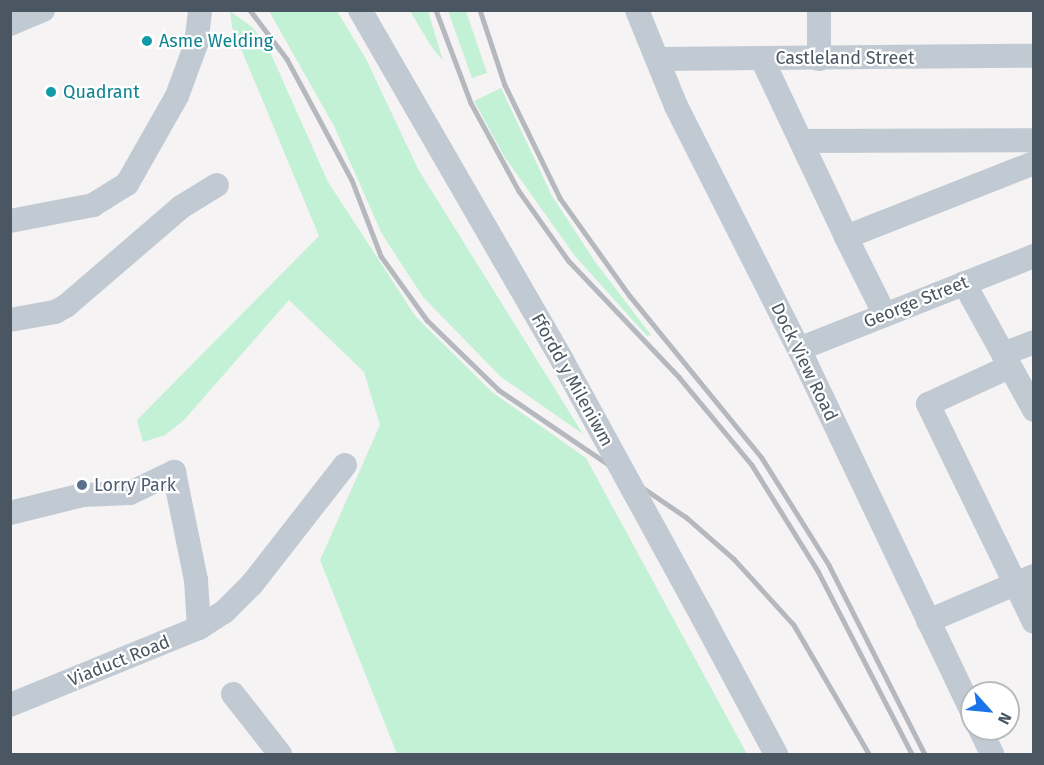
<!DOCTYPE html>
<style>
body{margin:0}
#map{position:relative;width:1044px;height:765px;overflow:hidden;background:#f5f3f3;font-family:"Fira Sans",sans-serif}
div>[style]{position:absolute}
.green>*{inset:0;background:#c3f1d5}
.minor>*{height:24px;margin:-12px;padding:0 12px;transform-origin:12px;border-radius:12px;background:#c1cad2}
.rail>*{height:4.5px;margin:-2.25px;padding:0 2.25px;transform-origin:2.25px;border-radius:2.25px;background:#b5b8bd}
.minor-bridge>*{height:24px;margin:-12px;padding:0 12px;transform-origin:12px;border-radius:12px;background:#c1cad2}
.dots>*{width:16px;height:16px;translate:-50% -50%;box-sizing:border-box;border:3px solid #fff;border-radius:50%}
span{translate:-50% -50%;white-space:nowrap;text-align:center;line-height:1.15;-webkit-text-stroke:4.5px #fff;paint-order:stroke}
.culture-label{font-size:18px;color:#0d838f}
.left{translate:0 -50%;text-align:left}
.street-label{font-size:18px;color:#4a5661}
.service-label{font-size:18px;color:#4e5e75}
.frame{position:absolute;inset:0;border:12px solid #4a5661;pointer-events:none}
.north{position:absolute;left:960px;top:681px;width:60px;height:60px;box-sizing:border-box;background:#fff;border:2px solid #b7bbc0;border-radius:50%;rotate:117deg;font-size:16px;font-weight:700;line-height:24px;text-align:center;color:#4a5661}
.north::after{content:'';display:block;margin:auto;width:21px;height:27px;background:#1a73e8;clip-path:polygon(50% 0,100% 100%,50% 72%,0 100%)}
</style>
<div id="map">
<div class="green">
<div style="clip-path:polygon(230px 11px,252px 27px,267px 45px,328px 182px,416px 317px,492px 392px,586px 458px,747px 754px,397px 754px,320px 560px,380px 425px,364px 372px,289px 300px,184px 420px,165px 435px,143px 442px,137px 420px,319px 236px,232px 27px)"></div>
<div style="clip-path:polygon(269px 11px,337px 11px,366px 59px,418px 169px,583px 434px,501px 377px,423px 297px,382px 234px,334px 126px)"></div>
<div style="clip-path:polygon(410px 11px,428px 11px,443px 61px,431px 46px)"></div>
<div style="clip-path:polygon(448px 11px,466px 11px,487px 73px,472px 78px)"></div>
<div style="clip-path:polygon(501px 88px,552px 196px,596px 263px,651px 335px,647px 336px,575px 256px,504px 156px,474px 101px)"></div>
</div>
<div class="minor">
<div style="left:360px;top:10px;width:406px;rotate:60deg"></div>
<div style="left:637px;top:10px;width:104px;rotate:67.9deg"></div>
<div style="left:676px;top:106px;width:272px;rotate:63.2deg"></div>
<div style="left:799px;top:349px;width:402px;rotate:64.5deg"></div>
<div style="left:10px;top:24px;width:36px;rotate:-23deg"></div>
<div style="left:657px;top:59px;width:377px;rotate:-0.5deg"></div>
<div style="left:762px;top:59px;width:197px;rotate:64.7deg"></div>
<div style="left:819px;top:59px;width:49px;rotate:-90deg"></div>
<div style="left:802px;top:141px;width:232px;rotate:-0.2deg"></div>
<div style="left:10px;top:221px;width:85px;rotate:-10.9deg"></div>
<div style="left:93px;top:205px;width:40px;rotate:-32deg"></div>
<div style="left:127px;top:184px;width:101px;rotate:-60.4deg"></div>
<div style="left:177px;top:96px;width:55px;rotate:-69.9deg"></div>
<div style="left:196px;top:44px;width:34px;rotate:-83deg"></div>
<div style="left:964px;top:283px;width:145px;rotate:61.1deg"></div>
<div style="left:885px;top:315px;width:87px;rotate:-116.6deg"></div>
<div style="left:846px;top:237px;width:202px;rotate:-21.5deg"></div>
<div style="left:10px;top:320px;width:46px;rotate:-10.1deg"></div>
<div style="left:55px;top:312px;width:13px;rotate:-29deg"></div>
<div style="left:66px;top:306px;width:152px;rotate:-40.7deg"></div>
<div style="left:181px;top:207px;width:42px;rotate:-31.4deg"></div>
<div style="left:799px;top:349px;width:253px;rotate:-21.6deg"></div>
<div style="left:1003px;top:354px;width:33px;rotate:-21deg"></div>
<div style="left:1009px;top:367px;width:89px;rotate:155.4deg"></div>
<div style="left:928px;top:404px;width:242px;rotate:64.1deg"></div>
<div style="left:10px;top:513px;width:75px;rotate:-13.9deg"></div>
<div style="left:83px;top:495px;width:47px;rotate:-2.4deg"></div>
<div style="left:130px;top:493px;width:49px;rotate:-25.5deg"></div>
<div style="left:174px;top:472px;width:110px;rotate:78.5deg"></div>
<div style="left:196px;top:580px;width:48px;rotate:86.4deg"></div>
<div style="left:702px;top:616px;width:157px;rotate:61.8deg"></div>
<div style="left:928px;top:621px;width:115px;rotate:-23deg"></div>
<div style="left:233px;top:694px;width:76px;rotate:51.9deg"></div>
<div style="left:10px;top:705px;width:204px;rotate:-22.2deg"></div>
<div style="left:199px;top:628px;width:30px;rotate:-33deg"></div>
<div style="left:224px;top:612px;width:40px;rotate:-45deg"></div>
<div style="left:252px;top:584px;width:151px;rotate:-52deg"></div>
<div style="left:980px;top:729px;width:28px;rotate:64deg"></div>
</div>
<div class="rail">
<div style="left:250px;top:10px;width:61px;rotate:52.9deg"></div>
<div style="left:287px;top:59px;width:137px;rotate:61.8deg"></div>
<div style="left:352px;top:180px;width:81px;rotate:69.1deg"></div>
<div style="left:381px;top:256px;width:79px;rotate:54.3deg"></div>
<div style="left:427px;top:320px;width:100px;rotate:44.2deg"></div>
<div style="left:499px;top:390px;width:226px;rotate:34.2deg"></div>
<div style="left:686px;top:517px;width:64px;rotate:41.2deg"></div>
<div style="left:734px;top:559px;width:89px;rotate:47.7deg"></div>
<div style="left:794px;top:625px;width:149px;rotate:59.8deg"></div>
<div style="left:436px;top:10px;width:99px;rotate:69.4deg"></div>
<div style="left:471px;top:103px;width:100px;rotate:61.4deg"></div>
<div style="left:519px;top:191px;width:85px;rotate:54.6deg"></div>
<div style="left:568px;top:260px;width:161px;rotate:46.5deg"></div>
<div style="left:679px;top:377px;width:114px;rotate:50.3deg"></div>
<div style="left:752px;top:465px;width:125px;rotate:58.1deg"></div>
<div style="left:818px;top:571px;width:206px;rotate:62.8deg"></div>
<div style="left:480px;top:10px;width:79px;rotate:71.6deg"></div>
<div style="left:505px;top:85px;width:126px;rotate:64deg"></div>
<div style="left:560px;top:198px;width:120px;rotate:54.5deg"></div>
<div style="left:630px;top:296px;width:209px;rotate:50.8deg"></div>
<div style="left:762px;top:458px;width:126px;rotate:57.9deg"></div>
<div style="left:829px;top:565px;width:212px;rotate:63.1deg"></div>
</div>
<div class="minor-bridge">
<div style="left:563px;top:362px;width:290px;rotate:61.3deg"></div>
</div>
<div class="dots">
<div style="left:147px;top:41px;background:#0f9aa8"></div>
<div style="left:51px;top:92px;background:#0f9aa8"></div>
<div style="left:82px;top:485px;background:#5c6f8a"></div>
</div>
<div class="culture-label">
<span class="left" style="left:159px;top:41px">Asme Welding</span>
<span class="left" style="left:63px;top:92px">Quadrant</span>
</div>
<div class="street-label">
<span style="left:845px;top:58px">Castleland Street</span>
<span style="left:916px;top:302px;rotate:-22deg">George Street</span>
<span style="left:804px;top:362px;rotate:64deg">Dock View Road</span>
<span style="left:572px;top:380px;rotate:61deg">Ffordd y Mileniwm</span>
<span style="left:119px;top:661px;rotate:-22deg">Viaduct Road</span>
</div>
<div class="service-label">
<span class="left" style="left:94px;top:485px">Lorry Park</span>
</div>
<div class="frame"></div>
<div class="north">N</div>
</div>
